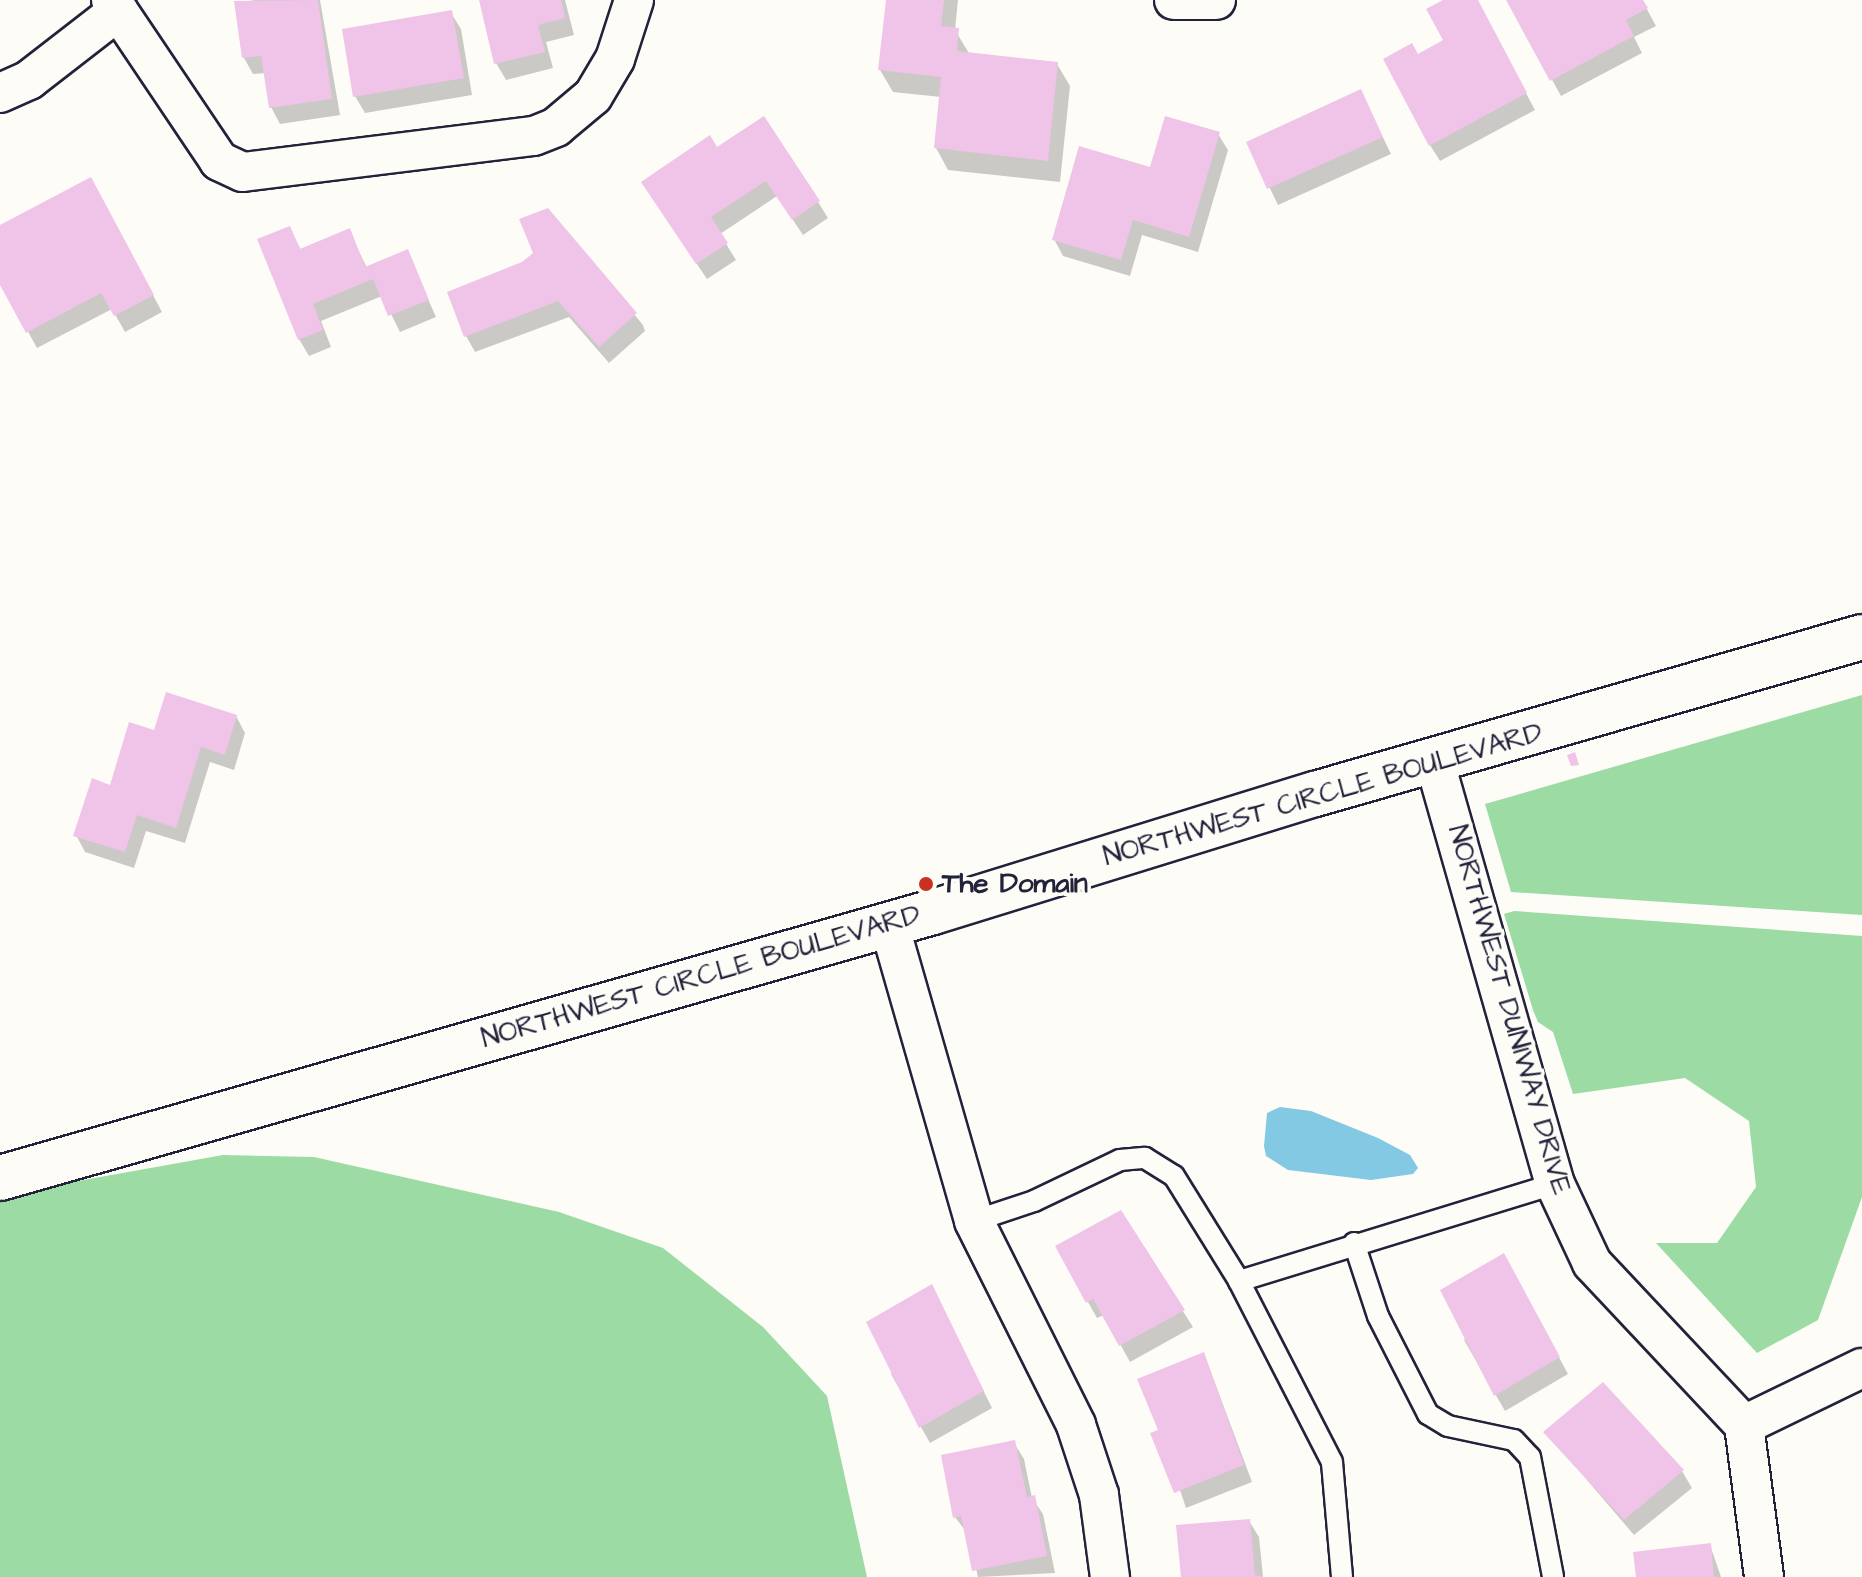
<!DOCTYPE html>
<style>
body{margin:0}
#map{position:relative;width:1862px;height:1577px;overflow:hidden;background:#fdfcf7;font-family:"Architects Daughter",sans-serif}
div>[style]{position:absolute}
.green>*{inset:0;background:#9cdca4}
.water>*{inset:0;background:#83c9e4}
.shadow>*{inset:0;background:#0003}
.building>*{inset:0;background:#f0c3e8}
.roads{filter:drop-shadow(2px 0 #22223b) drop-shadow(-2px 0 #22223b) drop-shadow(0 2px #22223b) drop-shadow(0 -2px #22223b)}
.service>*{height:20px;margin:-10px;padding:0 10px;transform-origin:10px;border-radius:10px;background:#fdfcf7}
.minor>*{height:38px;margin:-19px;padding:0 19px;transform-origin:19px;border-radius:19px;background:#fdfcf7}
.secondary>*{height:44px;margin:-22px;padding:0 22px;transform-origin:22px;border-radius:22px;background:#fdfcf7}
.dots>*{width:22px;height:22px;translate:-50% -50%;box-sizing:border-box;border:4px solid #fdfcf7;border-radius:50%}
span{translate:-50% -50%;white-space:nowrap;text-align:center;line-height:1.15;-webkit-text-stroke:7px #fdfcf7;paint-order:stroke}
.street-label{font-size:28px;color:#22223b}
.poi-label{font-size:28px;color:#22223b;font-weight:700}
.left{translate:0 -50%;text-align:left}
</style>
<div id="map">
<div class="green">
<div style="clip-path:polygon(1862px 695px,1862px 915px,1511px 892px,1485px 804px)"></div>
<div style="clip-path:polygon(1514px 911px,1862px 936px,1862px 1197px,1818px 1320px,1757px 1353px,1656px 1243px,1717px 1243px,1756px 1187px,1749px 1121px,1685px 1078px,1573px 1094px,1553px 1032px,1538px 1022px,1533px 1010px,1504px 914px)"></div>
<div style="clip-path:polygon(223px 1155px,314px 1157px,559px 1212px,663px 1248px,763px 1327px,827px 1396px,867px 1577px,0 1577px,0 1195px)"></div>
</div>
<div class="water">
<div style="clip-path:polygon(1280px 1107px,1311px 1111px,1378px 1138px,1410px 1155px,1418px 1168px,1413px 1174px,1371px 1180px,1288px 1170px,1266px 1156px,1264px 1146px,1267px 1113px)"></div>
</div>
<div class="shadow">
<div style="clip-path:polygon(255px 0,320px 0,340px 115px,280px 124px,271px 107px,266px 73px,253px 74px,244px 58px,236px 3px)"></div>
<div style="clip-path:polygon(481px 0,565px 0,574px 35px,546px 42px,553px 68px,506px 80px,496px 63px)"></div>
<div style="clip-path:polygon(888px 0,958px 0,955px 30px,970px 55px,1057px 64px,1070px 86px,1060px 182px,948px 170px,936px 148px,941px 97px,893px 92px,880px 70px)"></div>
<div style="clip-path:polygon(1447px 0,1476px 0,1535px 110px,1440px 161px,1430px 145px,1418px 56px,1446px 41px)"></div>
<div style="clip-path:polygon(1508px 0,1642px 0,1656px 26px,1634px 37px,1642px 53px,1561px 96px)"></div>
<div style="clip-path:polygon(451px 13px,461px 29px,472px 95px,365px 113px,355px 96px)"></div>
<div style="clip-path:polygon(1361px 92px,1391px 154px,1278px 205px,1248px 143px)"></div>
<div style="clip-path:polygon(1218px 134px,1228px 150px,1198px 252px,1142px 235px,1130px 276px,1063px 256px,1054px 239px,1151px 170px)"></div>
<div style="clip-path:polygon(717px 150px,818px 202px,828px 218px,803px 235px,777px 196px,720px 234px,736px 260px,707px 279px,653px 199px)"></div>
<div style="clip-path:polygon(100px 196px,162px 312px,125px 332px,112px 309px,37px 348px,0 281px,0 227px)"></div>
<div style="clip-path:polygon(548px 211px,643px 325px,645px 331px,609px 363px,569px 317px,475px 352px,466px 336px,535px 254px)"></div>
<div style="clip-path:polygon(289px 228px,301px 250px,349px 231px,367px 268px,407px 252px,436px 317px,400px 332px,382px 296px,321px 321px,331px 347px,309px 356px,299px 339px)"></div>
<div style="clip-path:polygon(236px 716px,245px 733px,234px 770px,210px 762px,185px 843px,146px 831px,134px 868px,85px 852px,76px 835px,155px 732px)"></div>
<div style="clip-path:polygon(1120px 1213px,1193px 1327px,1130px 1362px,1104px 1315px,1097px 1318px,1057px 1247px)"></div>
<div style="clip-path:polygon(1513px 1272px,1568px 1374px,1505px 1411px,1464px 1340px)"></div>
<div style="clip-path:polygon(940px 1303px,992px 1408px,930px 1443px,891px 1374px)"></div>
<div style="clip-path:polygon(1204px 1354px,1252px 1482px,1186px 1508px,1160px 1431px)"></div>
<div style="clip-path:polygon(1546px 1432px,1682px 1471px,1692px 1488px,1634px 1535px)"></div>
<div style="clip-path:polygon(1014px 1443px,1024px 1459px,1032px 1498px,1043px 1514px,1055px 1573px,978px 1577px,967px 1533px,955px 1517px)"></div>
<div style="clip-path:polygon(1249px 1521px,1259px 1537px,1263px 1577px,1183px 1577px)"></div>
<div style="clip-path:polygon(1710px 1545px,1721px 1577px,1637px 1577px)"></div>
</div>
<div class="building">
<div style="clip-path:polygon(318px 0,332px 99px,269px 108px,261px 56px,242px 58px,234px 1px)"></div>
<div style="clip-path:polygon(479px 0,561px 0,565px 18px,538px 25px,545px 52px,494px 64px)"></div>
<div style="clip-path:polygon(886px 0,944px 0,941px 26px,959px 28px,957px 51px,1058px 62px,1048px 161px,934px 148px,941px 77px,878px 70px)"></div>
<div style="clip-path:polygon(1443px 0,1478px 0,1527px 93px,1429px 146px,1383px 59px,1412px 43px,1418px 54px,1443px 40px,1426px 9px)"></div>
<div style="clip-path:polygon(1506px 0,1643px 0,1648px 8px,1626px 20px,1634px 36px,1550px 81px)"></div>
<div style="clip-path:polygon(452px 10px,464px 78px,353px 97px,342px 29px)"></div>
<div style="clip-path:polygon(1361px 89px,1383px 137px,1267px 189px,1246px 142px)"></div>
<div style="clip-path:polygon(764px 116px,820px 201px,792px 220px,766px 181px,711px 217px,728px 243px,696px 264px,641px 182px,710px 135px,717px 147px)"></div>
<div style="clip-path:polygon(1165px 116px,1220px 132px,1189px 237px,1133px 220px,1121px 260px,1052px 240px,1079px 146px,1150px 167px)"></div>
<div style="clip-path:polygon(91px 177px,154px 295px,114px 316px,101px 293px,26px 333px,0 285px,0 225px)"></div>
<div style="clip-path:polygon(548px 208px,637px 313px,599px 347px,558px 301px,464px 337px,447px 292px,522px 262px,533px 253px,519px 219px)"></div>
<div style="clip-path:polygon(290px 226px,300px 249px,350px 228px,365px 267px,408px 249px,429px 300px,388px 316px,373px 279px,313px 304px,323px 330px,298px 340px,257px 239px)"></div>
<div style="clip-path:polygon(166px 692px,237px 715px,225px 755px,201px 747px,176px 828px,137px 815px,125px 852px,73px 836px,92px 778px,110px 785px,129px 722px,154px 730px)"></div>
<div style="clip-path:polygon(1575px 752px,1579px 765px,1571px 766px,1567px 755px)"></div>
<div style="clip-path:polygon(1121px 1210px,1185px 1310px,1119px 1346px,1093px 1299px,1086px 1303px,1055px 1246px)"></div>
<div style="clip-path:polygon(1504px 1253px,1560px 1357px,1494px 1396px,1440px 1290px)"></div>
<div style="clip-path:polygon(932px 1284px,984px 1391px,919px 1428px,866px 1322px)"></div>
<div style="clip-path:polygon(1204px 1352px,1244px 1465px,1174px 1493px,1150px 1433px,1158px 1430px,1137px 1379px)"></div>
<div style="clip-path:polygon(1603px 1382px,1684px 1470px,1624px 1520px,1543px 1432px)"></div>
<div style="clip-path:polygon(1015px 1440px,1027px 1497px,1035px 1495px,1047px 1556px,972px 1571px,961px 1516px,953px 1518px,941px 1455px)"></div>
<div style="clip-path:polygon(1250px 1519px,1255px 1575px,1264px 1577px,1181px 1577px,1176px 1525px)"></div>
<div style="clip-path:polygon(1711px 1543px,1714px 1577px,1636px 1577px,1633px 1552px)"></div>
</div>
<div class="roads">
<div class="service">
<div style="left:974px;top:1221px;width:63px;rotate:-18.4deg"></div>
<div style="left:1034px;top:1201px;width:95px;rotate:-25.5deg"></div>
<div style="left:1120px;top:1160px;width:25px;rotate:-5deg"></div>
<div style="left:1145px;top:1158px;width:34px;rotate:32deg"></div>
<div style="left:1174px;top:1176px;width:123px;rotate:58.2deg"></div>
<div style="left:1354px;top:1243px;width:77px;rotate:71.8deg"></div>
<div style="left:1378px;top:1316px;width:110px;rotate:63deg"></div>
<div style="left:1428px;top:1414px;width:23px;rotate:31deg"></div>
<div style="left:1448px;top:1426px;width:67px;rotate:12deg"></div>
<div style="left:1514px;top:1440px;width:23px;rotate:47deg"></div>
<div style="left:1530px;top:1457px;width:122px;rotate:79.1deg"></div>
<div style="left:1342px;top:1577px;width:115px;rotate:-95deg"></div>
<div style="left:1332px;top:1462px;width:203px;rotate:-117.2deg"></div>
<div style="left:1239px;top:1281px;width:331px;rotate:-17.1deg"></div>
</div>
<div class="minor">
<div style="left:111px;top:0;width:194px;rotate:56.1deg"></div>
<div style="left:219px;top:161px;width:26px;rotate:25deg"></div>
<div style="left:243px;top:172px;width:293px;rotate:-7.1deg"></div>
<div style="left:534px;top:136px;width:24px;rotate:-22deg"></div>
<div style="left:556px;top:127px;width:48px;rotate:-40deg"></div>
<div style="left:593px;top:96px;width:43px;rotate:-59.3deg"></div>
<div style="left:615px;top:59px;width:62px;rotate:-72.1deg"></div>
<div style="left:1174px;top:0;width:42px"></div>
<div style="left:0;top:93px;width:32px;rotate:-24deg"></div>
<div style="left:29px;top:80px;width:113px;rotate:-37.8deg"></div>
<div style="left:1435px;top:763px;width:438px;rotate:74.1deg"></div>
<div style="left:1555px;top:1184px;width:87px;rotate:64.9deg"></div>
<div style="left:1592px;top:1263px;width:222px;rotate:46.8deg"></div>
<div style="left:1744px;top:1425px;width:153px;rotate:82.5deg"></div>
<div style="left:889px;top:924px;width:309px;rotate:74deg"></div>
<div style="left:974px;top:1221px;width:228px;rotate:63.4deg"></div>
<div style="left:1076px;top:1425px;width:74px;rotate:71.8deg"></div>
<div style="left:1099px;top:1495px;width:83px;rotate:82.4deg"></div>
<div style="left:1744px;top:1425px;width:131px;rotate:-25.8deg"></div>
</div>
<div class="secondary">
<div style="left:0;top:1178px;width:970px;rotate:-15.91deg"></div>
<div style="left:933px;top:912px;width:400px;rotate:-17.2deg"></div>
<div style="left:1315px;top:794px;width:569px;rotate:-16.01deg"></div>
</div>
</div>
<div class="dots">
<div style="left:926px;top:884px;background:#c8321e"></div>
</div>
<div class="street-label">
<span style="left:1323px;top:795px;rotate:-16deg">NORTHWEST CIRCLE BOULEVARD</span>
<span style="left:701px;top:977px;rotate:-16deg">NORTHWEST CIRCLE BOULEVARD</span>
<span style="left:1509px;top:1010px;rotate:74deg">NORTHWEST DUNIWAY DRIVE</span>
</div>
<div class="poi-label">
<span class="left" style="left:942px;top:884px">The Domain</span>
</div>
</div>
